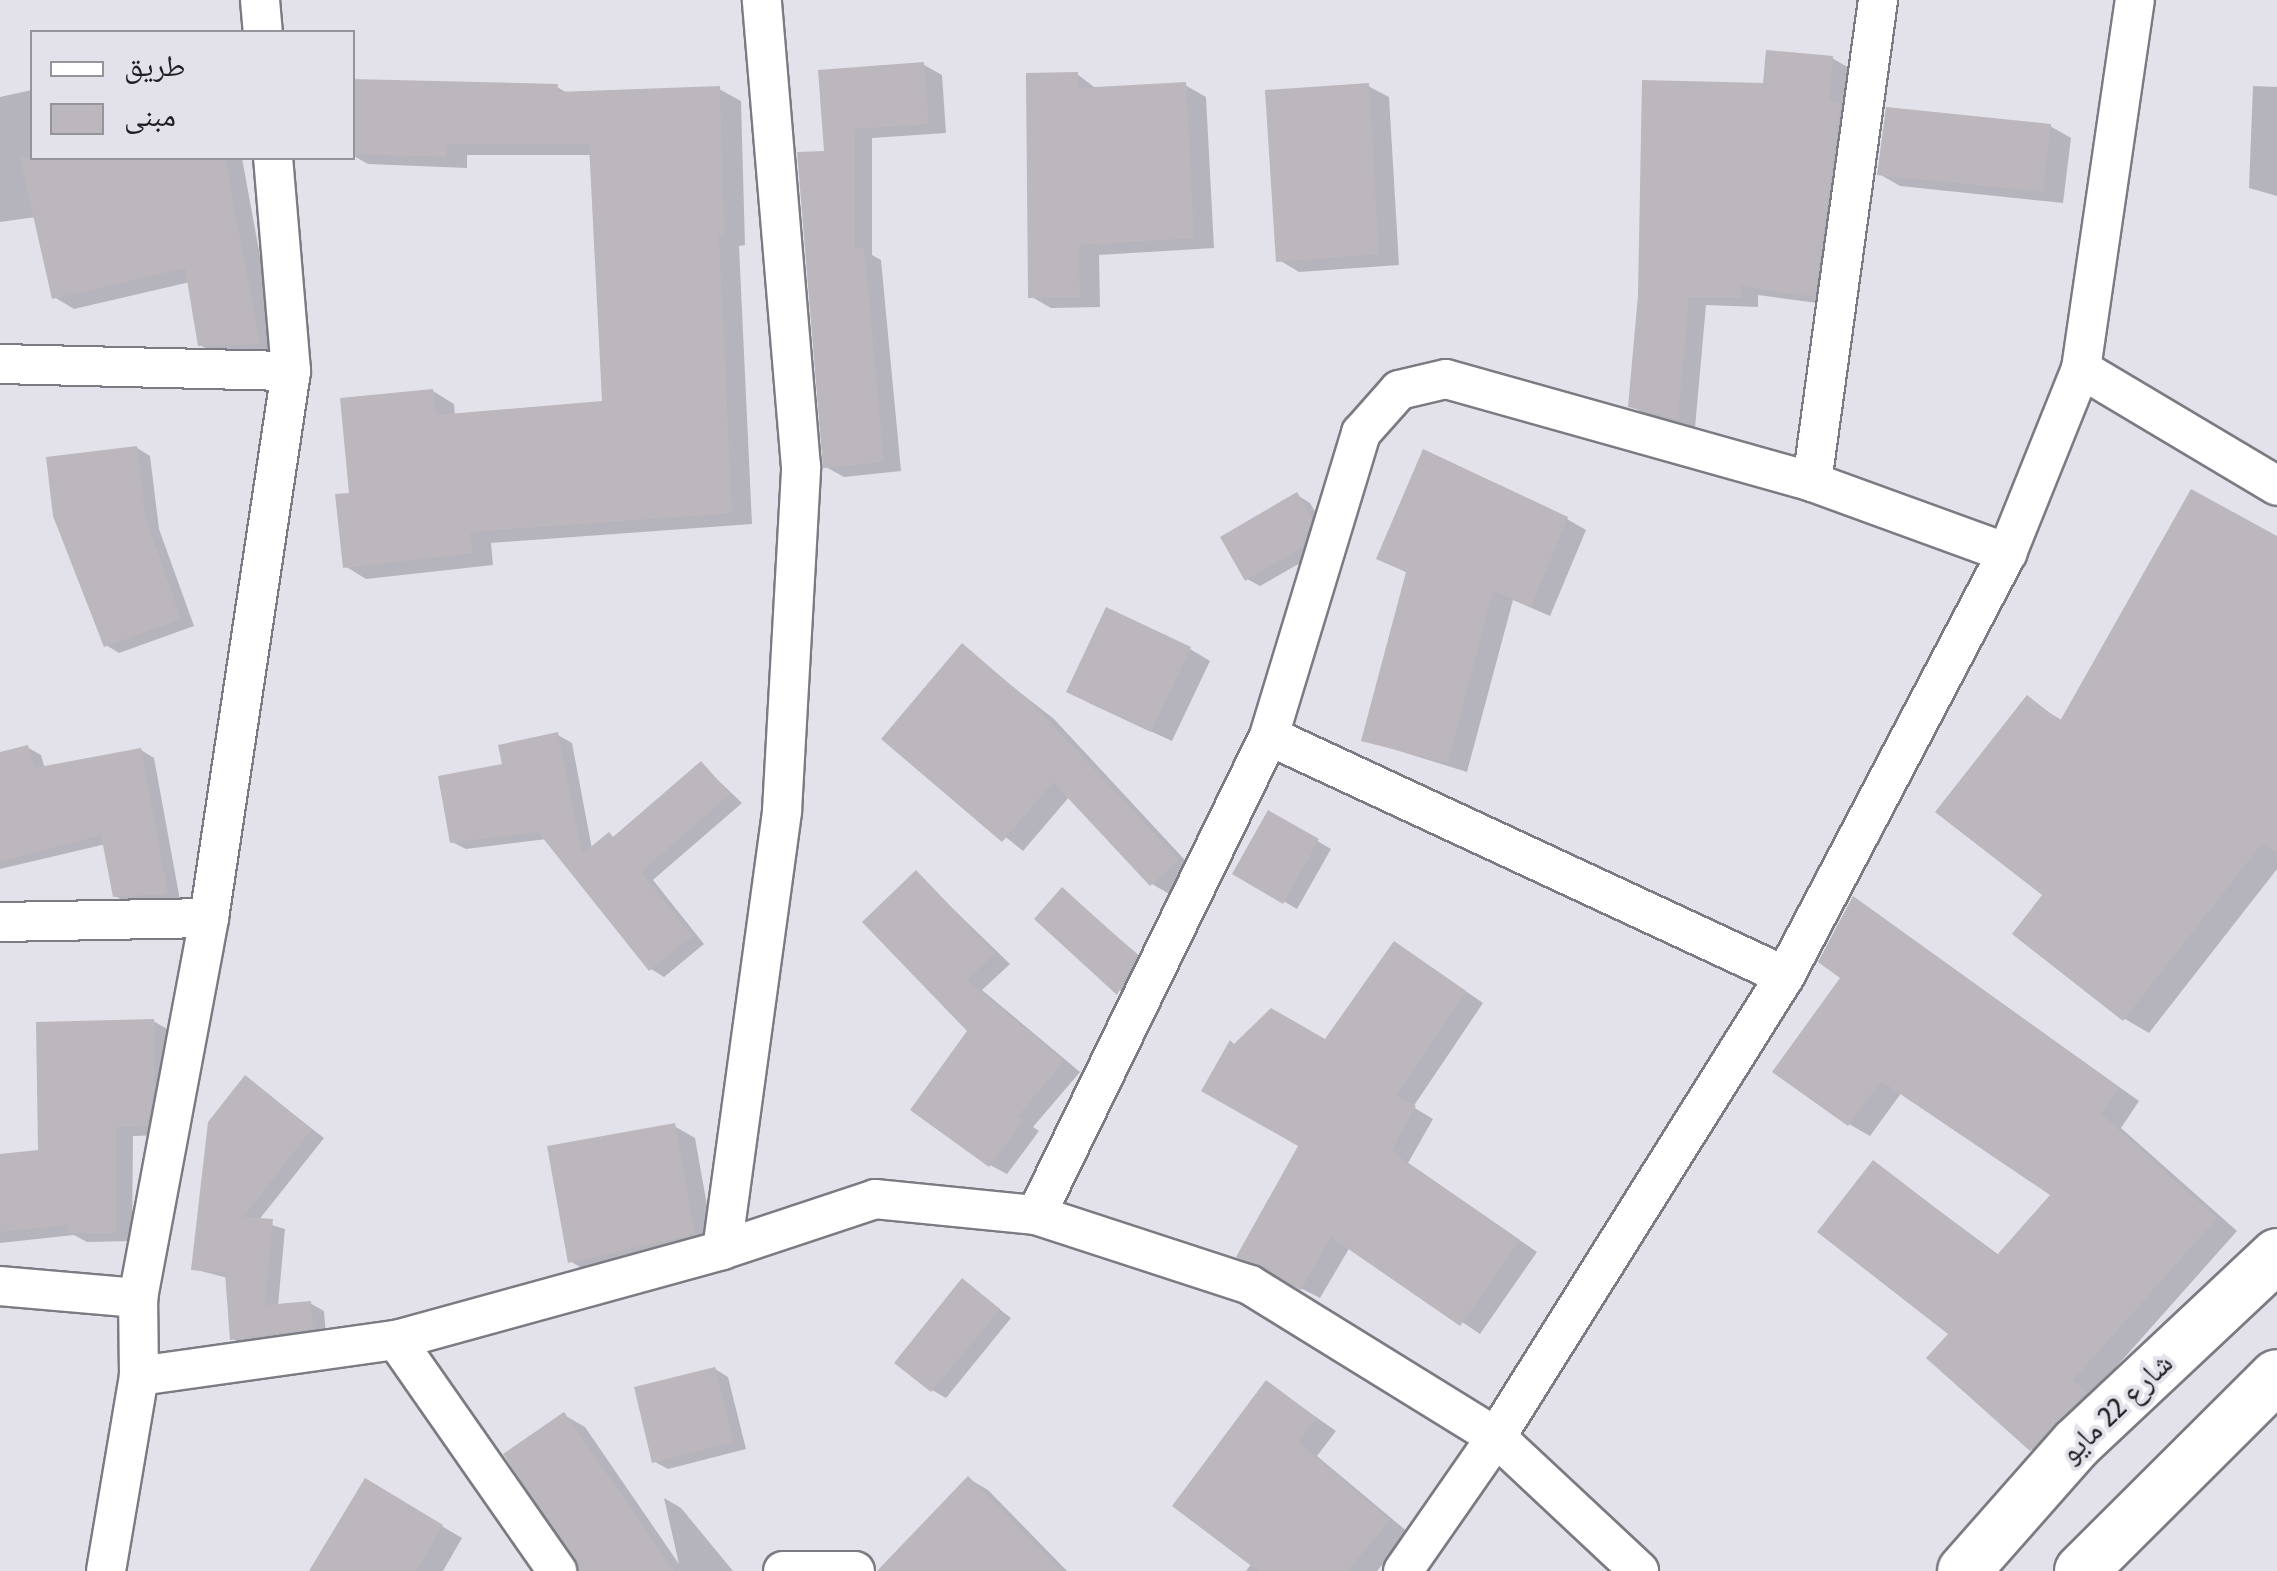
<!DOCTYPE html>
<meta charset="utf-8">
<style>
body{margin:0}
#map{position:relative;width:2277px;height:1571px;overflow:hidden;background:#e3e2eb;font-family:"Fira Sans Condensed","Noto Naskh Arabic",sans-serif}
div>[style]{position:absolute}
.shadow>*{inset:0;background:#0003}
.building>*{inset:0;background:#bcb6bd}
.roads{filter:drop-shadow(2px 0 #7b7b83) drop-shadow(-2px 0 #7b7b83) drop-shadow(0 2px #7b7b83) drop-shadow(0 -2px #7b7b83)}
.minor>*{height:38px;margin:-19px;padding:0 19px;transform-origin:19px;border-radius:19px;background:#fff}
.secondary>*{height:52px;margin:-26px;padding:0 26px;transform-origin:26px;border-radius:26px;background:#fff}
span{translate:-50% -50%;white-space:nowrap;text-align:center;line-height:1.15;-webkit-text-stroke:8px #e3e2eb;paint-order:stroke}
.street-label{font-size:30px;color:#202023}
.legend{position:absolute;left:30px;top:30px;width:325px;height:130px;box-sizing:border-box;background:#e3e2eb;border:2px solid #95949b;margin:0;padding:12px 18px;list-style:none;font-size:30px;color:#202023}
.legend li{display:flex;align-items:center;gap:20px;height:50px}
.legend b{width:50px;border:2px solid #95949b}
</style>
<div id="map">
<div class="shadow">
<div style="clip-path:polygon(1832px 58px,1849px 68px,1832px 305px,1758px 295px,1758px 307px,1706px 305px,1695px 428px,1648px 416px,1630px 405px,1765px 85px)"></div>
<div style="clip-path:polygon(924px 65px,942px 75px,946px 133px,872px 138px,872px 255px,881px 260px,901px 471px,844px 477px,826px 467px,827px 154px)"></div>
<div style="clip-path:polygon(1077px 74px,1098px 90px,1185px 85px,1206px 97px,1214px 248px,1099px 255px,1100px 307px,1051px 308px,1030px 296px)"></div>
<div style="clip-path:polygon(352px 82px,557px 87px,569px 94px,719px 89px,741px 101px,745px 245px,739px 246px,752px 524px,491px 543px,493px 565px,366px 579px,345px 566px,352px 495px,433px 391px,454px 404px,455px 416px,605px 403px,592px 155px,467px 155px,467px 168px,368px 164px,352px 155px)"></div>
<div style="clip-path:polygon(1368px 86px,1389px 97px,1399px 265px,1299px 272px,1279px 260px)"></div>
<div style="clip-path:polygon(2253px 86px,2277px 87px,2277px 196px,2249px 188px)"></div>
<div style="clip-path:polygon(32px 90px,32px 158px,242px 158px,278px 354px,220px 356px,200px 345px,190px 282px,74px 309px,54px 297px,36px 217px,0 222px,0 97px)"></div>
<div style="clip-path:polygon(2050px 126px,2071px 138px,2063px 203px,1900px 186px,1879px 174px)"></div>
<div style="clip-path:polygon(137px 448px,150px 456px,159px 529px,194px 626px,119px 653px,106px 645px)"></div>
<div style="clip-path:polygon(1297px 495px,1310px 503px,1324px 527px,1316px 554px,1260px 586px,1247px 579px)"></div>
<div style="clip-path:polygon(1567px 519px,1586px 530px,1550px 616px,1513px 600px,1467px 772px,1364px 740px,1408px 573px,1380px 558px)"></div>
<div style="clip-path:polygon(2277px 539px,2277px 869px,2149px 1033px,2125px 1019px,2045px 895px,2027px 699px,2063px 721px)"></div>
<div style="clip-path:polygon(962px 647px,1054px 719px,1196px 872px,1171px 895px,1152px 884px,1070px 796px,1023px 851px,885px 739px)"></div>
<div style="clip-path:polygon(1190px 649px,1210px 661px,1172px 741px,1089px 703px)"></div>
<div style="clip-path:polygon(558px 735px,572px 743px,592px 849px,615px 839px,701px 764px,742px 803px,653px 880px,704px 944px,664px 977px,651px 969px,547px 839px,466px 849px,452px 842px,505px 766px)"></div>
<div style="clip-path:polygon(27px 747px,41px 755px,45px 769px,141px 750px,154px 758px,180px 900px,129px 904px,115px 896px,106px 844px,0 869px,0 755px)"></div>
<div style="clip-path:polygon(1269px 813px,1331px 849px,1297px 909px,1235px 873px)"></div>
<div style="clip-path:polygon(916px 873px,1010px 964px,982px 990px,1080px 1072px,1033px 1127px,1039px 1131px,1007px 1174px,990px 1165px,970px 1031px)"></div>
<div style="clip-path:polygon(1063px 890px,1150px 965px,1132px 1001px,1037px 919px)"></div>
<div style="clip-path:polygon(1854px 899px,2139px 1101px,2121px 1128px,2237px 1231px,2093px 1393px,2052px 1462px,2031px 1449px,1952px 1334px,1874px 1163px,1999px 1255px,2053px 1195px,1902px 1092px,1870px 1136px,1849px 1124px,1843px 978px)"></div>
<div style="clip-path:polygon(1413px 955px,1483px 1003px,1413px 1107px,1433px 1119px,1408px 1163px,1537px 1252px,1480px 1334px,1350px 1247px,1320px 1298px,1257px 1266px,1302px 1145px,1236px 1046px,1326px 1043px)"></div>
<div style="clip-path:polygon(153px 1021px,171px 1031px,164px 1135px,133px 1136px,132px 1241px,87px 1242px,74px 1235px,0 1243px,0 1156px,40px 1152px)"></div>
<div style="clip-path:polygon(246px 1078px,324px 1138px,258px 1221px,285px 1229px,278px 1306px,310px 1303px,324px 1311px,326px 1335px,246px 1347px,233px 1339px,228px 1278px,193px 1269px)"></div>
<div style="clip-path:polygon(674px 1126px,695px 1138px,714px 1245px,590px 1273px,570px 1261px)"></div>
<div style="clip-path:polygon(963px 1281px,1011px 1318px,946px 1398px,932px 1390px)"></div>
<div style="clip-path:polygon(715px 1369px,728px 1377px,746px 1449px,668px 1469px,655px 1462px)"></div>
<div style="clip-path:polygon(1267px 1383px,1336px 1431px,1317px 1456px,1409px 1533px,1377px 1571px,1246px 1571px,1252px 1563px)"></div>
<div style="clip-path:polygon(564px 1415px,585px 1427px,679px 1564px,664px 1498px,681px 1508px,733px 1571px,578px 1571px)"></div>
<div style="clip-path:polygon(969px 1479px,988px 1490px,1067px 1571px,878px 1571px)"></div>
<div style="clip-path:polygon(365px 1481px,462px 1538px,443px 1571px,311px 1571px)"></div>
</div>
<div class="building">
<div style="clip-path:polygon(1766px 50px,1833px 56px,1829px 101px,1841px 103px,1815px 297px,1741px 286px,1741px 298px,1689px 297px,1678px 420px,1628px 407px,1638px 295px,1642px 80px,1763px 83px)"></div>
<div style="clip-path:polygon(924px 62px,929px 124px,855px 129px,855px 248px,864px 247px,884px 462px,823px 468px,797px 152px,824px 151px,818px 70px)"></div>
<div style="clip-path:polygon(1078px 72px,1078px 88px,1186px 82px,1194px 238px,1079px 245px,1080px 297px,1028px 298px,1026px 73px)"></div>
<div style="clip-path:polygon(352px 79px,558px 84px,557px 92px,720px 86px,724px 234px,719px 235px,732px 513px,470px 532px,473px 553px,343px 568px,335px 494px,349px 493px,340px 398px,433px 389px,436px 415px,602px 401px,589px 144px,447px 144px,446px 157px,352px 154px)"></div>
<div style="clip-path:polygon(1369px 83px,1379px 254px,1276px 262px,1265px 90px)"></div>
<div style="clip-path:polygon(1886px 107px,2051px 124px,2043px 192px,1877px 175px)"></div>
<div style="clip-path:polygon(20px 158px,225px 158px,260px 344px,198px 346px,185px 268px,52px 299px)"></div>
<div style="clip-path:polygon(137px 446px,146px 520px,181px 619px,104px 647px,53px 516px,46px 457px)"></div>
<div style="clip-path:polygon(1423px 449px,1568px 517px,1531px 607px,1493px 591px,1448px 763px,1361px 741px,1406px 572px,1376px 559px)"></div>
<div style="clip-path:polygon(2191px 489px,2277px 536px,2277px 853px,2262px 843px,2123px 1021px,2012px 934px,2042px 895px,1935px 812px,2027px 695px,2060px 721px)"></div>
<div style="clip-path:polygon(1297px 492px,1312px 518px,1303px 547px,1245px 581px,1220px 537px)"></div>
<div style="clip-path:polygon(1106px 607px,1191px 647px,1151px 732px,1066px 692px)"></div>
<div style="clip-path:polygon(962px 643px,1034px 705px,1179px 860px,1150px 886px,1053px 782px,1002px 842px,881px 739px)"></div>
<div style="clip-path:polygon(558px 732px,582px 854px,609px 832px,613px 837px,701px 761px,730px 794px,641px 872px,692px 936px,649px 971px,538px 832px,450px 843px,438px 776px,502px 764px,498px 745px)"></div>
<div style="clip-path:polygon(28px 745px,34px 768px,141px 748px,168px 894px,113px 897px,101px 835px,0 862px,0 752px)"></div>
<div style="clip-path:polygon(1268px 810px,1319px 839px,1283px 904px,1232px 874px)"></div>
<div style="clip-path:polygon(916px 870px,995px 953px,967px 980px,1064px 1061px,1018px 1116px,1024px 1120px,989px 1167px,910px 1110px,967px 1031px,862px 922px)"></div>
<div style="clip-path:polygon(1062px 887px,1137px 955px,1117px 995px,1034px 919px)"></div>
<div style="clip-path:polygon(1853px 896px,2119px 1087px,2101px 1114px,2217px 1218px,2073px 1380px,2087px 1392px,2030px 1451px,1926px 1358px,1948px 1334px,1817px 1232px,1873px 1160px,1997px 1255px,2050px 1195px,1881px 1081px,1848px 1126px,1772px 1072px,1840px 978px,1818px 962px)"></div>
<div style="clip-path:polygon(1394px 941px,1466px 991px,1396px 1095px,1416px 1106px,1391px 1151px,1520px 1240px,1460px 1326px,1331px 1237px,1301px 1290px,1236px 1257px,1298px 1146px,1201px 1091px,1230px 1040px,1234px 1044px,1271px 1008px,1325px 1039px)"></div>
<div style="clip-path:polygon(154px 1019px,155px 1084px,147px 1126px,116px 1127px,116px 1233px,68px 1233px,68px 1225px,0 1232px,0 1154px,38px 1150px,36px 1022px)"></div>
<div style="clip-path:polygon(245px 1075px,312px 1129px,243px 1217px,273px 1219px,265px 1305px,311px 1301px,313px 1329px,230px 1340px,225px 1273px,191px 1270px,208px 1122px)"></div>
<div style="clip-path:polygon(675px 1123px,695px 1234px,568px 1263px,547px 1146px)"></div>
<div style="clip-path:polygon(962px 1278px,1000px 1309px,931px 1392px,894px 1363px)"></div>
<div style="clip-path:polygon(715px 1367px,734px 1442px,652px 1463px,634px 1387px)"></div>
<div style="clip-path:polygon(1266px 1380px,1317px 1418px,1298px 1442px,1390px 1520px,1347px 1571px,1258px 1571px,1172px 1506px)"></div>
<div style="clip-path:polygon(564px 1412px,674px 1571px,579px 1571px,503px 1454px)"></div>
<div style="clip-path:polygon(968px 1476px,986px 1494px,1061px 1571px,877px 1571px)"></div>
<div style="clip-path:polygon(365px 1478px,443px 1525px,416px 1571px,309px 1571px)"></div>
</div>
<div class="roads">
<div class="minor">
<div style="left:260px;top:0;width:32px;rotate:85deg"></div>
<div style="left:0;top:364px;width:291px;rotate:1.4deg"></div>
<div style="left:2081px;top:369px;width:228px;rotate:30.8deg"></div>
<div style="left:1812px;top:482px;width:486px;rotate:-82.2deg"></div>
<div style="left:1269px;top:736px;width:569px;rotate:24.94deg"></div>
<div style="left:0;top:922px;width:209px;rotate:-1.1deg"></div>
<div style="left:1036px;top:1215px;width:533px;rotate:-64.06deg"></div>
<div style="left:1269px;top:736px;width:317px;rotate:-73.1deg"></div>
<div style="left:1361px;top:433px;width:57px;rotate:-48.5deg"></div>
<div style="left:1399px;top:390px;width:48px;rotate:-13.2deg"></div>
<div style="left:1446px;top:379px;width:380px;rotate:15.7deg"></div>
<div style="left:1812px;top:482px;width:208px;rotate:20deg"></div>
<div style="left:722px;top:1250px;width:443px;rotate:-82.2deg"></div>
<div style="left:782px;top:811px;width:345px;rotate:-86.8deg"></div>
<div style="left:801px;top:467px;width:469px;rotate:-94.8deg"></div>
<div style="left:0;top:1286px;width:139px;rotate:5deg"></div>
<div style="left:396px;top:1340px;width:282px;rotate:55.1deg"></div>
<div style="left:139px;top:1376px;width:260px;rotate:-8deg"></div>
<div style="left:396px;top:1340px;width:338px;rotate:-15.4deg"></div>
<div style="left:722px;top:1250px;width:161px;rotate:-18.4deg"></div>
<div style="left:875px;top:1199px;width:162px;rotate:5.7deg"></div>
<div style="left:1036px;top:1215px;width:225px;rotate:18.1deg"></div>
<div style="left:1250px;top:1285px;width:289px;rotate:31.7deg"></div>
<div style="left:1496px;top:1437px;width:196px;rotate:43.1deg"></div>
<div style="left:106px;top:1571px;width:198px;rotate:-80.4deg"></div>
<div style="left:139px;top:1376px;width:78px;rotate:-90.7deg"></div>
<div style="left:138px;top:1298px;width:387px;rotate:-79.4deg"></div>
<div style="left:209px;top:918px;width:553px;rotate:-81.47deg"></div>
<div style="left:291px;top:371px;width:214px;rotate:-94.8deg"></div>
<div style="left:783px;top:1571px;width:72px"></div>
<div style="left:1403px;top:1571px;width:163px;rotate:-55.2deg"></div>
<div style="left:1496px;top:1437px;width:544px;rotate:-57.92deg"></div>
<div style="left:1785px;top:976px;width:478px;rotate:-62.3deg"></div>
<div style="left:2007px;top:553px;width:198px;rotate:-68.1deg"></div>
<div style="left:2081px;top:369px;width:373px;rotate:-81.7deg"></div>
</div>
<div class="secondary">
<div style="left:1964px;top:1571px;width:169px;rotate:-48.6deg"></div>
<div style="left:2076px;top:1444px;width:276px;rotate:-43.2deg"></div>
<div style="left:2081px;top:1571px;width:276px;rotate:-44.9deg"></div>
</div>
</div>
<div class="street-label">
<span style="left:2116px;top:1408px;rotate:-44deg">شارع 22 مايو</span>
</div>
<ul class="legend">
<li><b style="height:12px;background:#fff"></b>طريق</li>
<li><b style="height:28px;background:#bcb6bd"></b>مبنى</li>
</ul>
</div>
